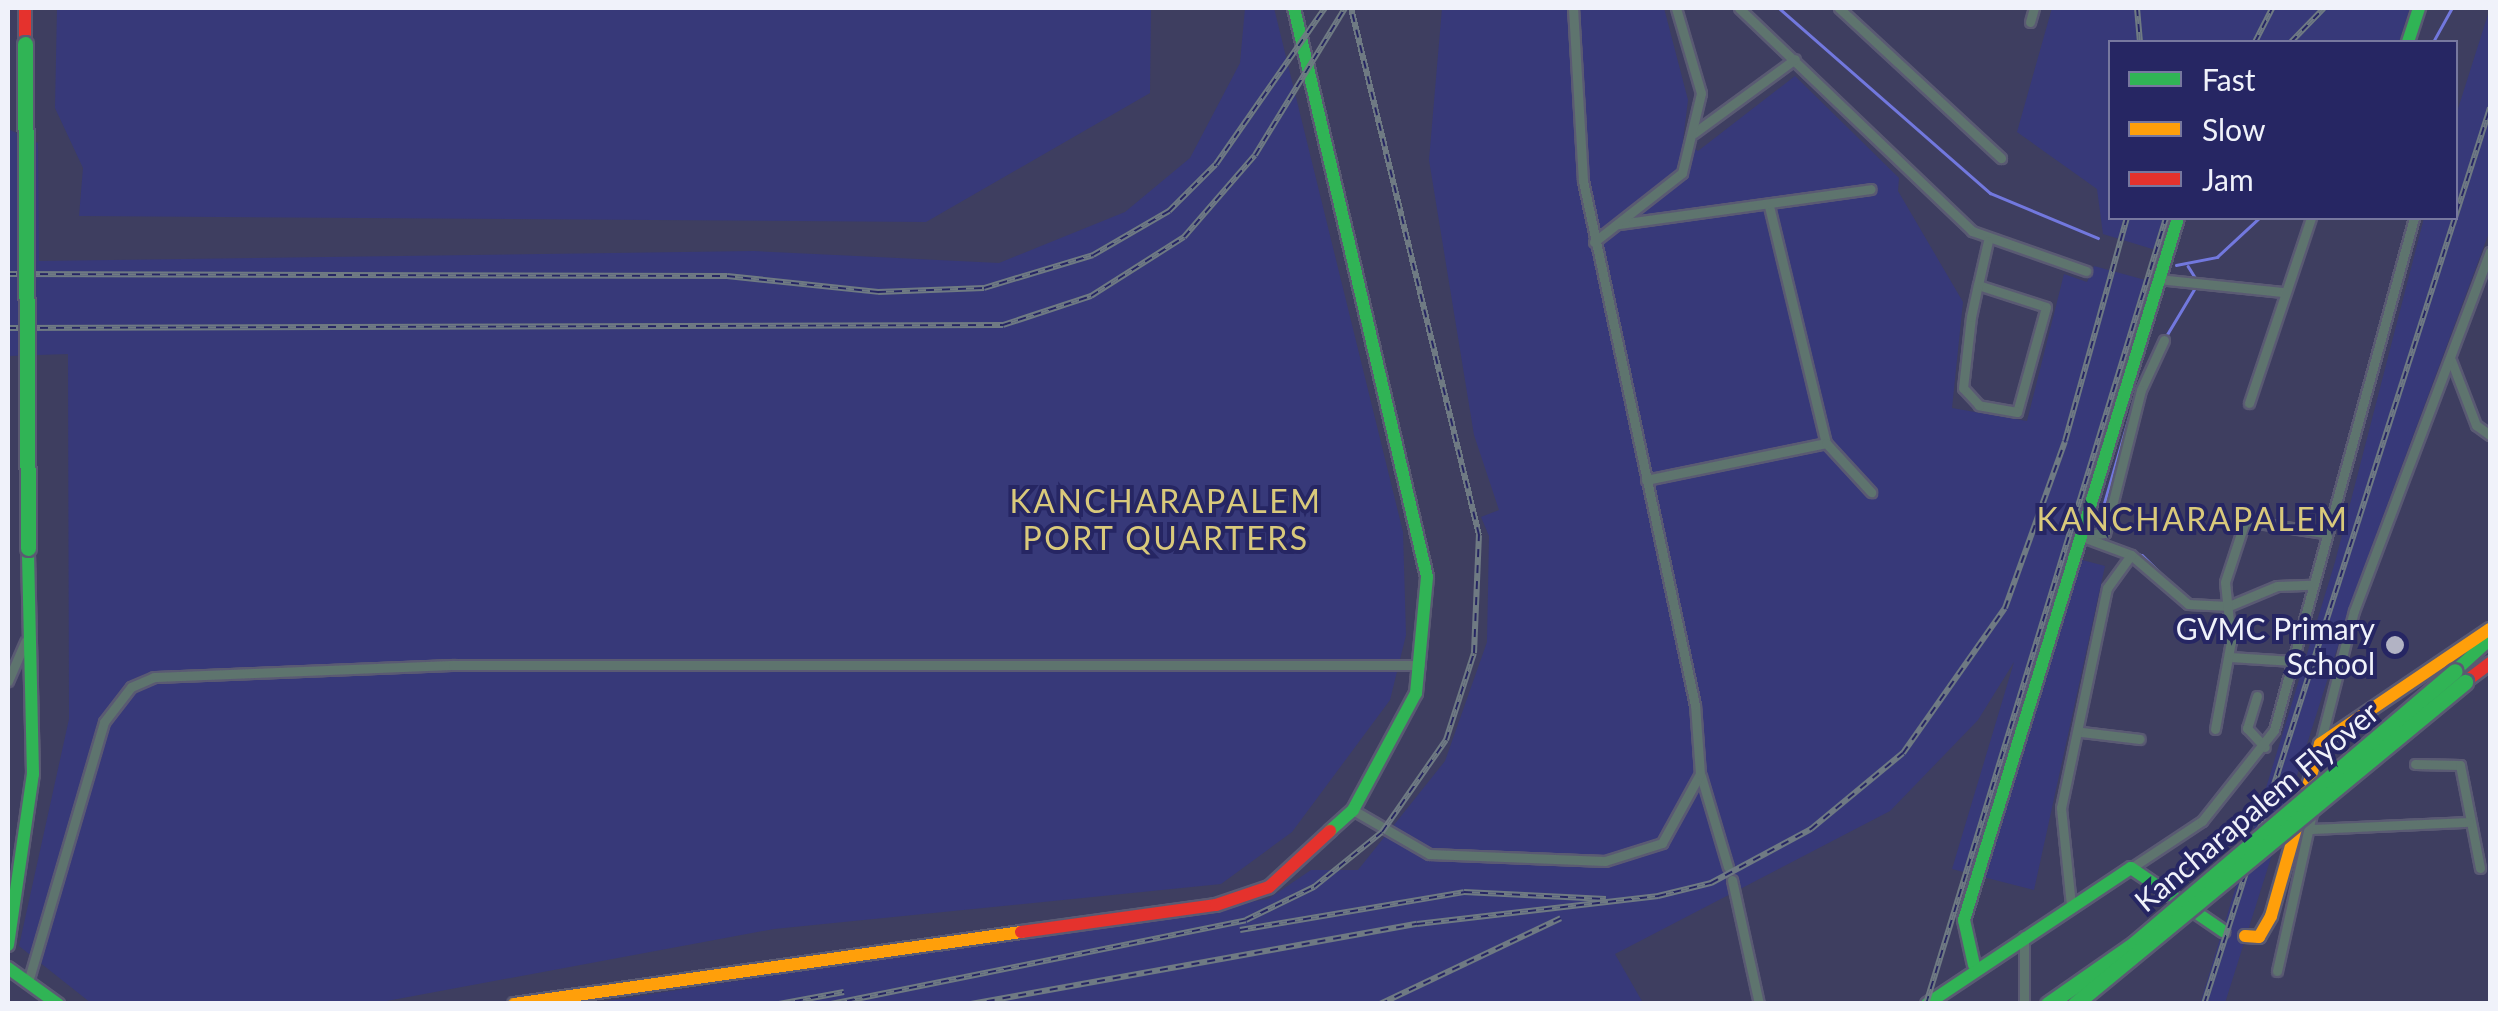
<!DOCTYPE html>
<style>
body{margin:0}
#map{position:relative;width:2498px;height:1011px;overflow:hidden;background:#3e3e60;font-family:Lato,sans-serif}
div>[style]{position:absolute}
.built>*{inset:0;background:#373979}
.stream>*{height:2.5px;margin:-1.25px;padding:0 1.25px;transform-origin:1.25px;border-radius:1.25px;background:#7278de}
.roads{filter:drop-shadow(2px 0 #5a5a73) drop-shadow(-2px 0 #5a5a73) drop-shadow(0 2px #5a5a73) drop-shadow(0 -2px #5a5a73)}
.street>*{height:9px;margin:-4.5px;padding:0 4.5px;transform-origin:4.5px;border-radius:4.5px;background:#5e746e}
.fast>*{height:12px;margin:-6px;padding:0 6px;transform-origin:6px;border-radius:6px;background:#30b455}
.slow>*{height:12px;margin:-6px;padding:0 6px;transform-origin:6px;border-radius:6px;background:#ff9f0a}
.jam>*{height:12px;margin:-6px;padding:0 6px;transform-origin:6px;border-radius:6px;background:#e5322d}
.rail>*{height:6px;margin-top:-3px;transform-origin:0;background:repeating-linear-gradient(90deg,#262663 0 8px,#6f7a83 0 16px);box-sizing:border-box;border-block:2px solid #6f7a83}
.bridges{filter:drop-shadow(2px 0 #5a5a73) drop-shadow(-2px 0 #5a5a73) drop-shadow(0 2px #5a5a73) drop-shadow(0 -2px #5a5a73)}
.fast-bridge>*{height:15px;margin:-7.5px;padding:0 7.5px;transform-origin:7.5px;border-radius:7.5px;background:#30b455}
.dots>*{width:28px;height:28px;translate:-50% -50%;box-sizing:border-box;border:5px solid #262663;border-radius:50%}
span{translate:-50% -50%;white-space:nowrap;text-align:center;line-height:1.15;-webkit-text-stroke:8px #262663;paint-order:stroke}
.poi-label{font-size:30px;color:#f0f2fa}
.right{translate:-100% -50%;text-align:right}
.street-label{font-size:30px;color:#f0f2fa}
.neighbourhood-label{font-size:32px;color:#d9c97b;letter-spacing:2.5px}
.frame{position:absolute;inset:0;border:10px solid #f0f2fa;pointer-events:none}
.legend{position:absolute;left:2108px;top:40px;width:350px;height:180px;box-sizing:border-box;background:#262663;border:2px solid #77789f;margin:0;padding:12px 18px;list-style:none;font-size:30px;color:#f0f2fa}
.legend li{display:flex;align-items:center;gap:20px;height:50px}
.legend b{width:50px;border:2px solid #77789f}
</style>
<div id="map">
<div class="built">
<div style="clip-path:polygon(57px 8px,1151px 8px,1150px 93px,926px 222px,79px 216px,83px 168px,55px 108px)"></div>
<div style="clip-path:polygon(1245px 8px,1274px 8px,1403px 532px,1406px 635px,1390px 700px,1292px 832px,1221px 884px,774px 929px,376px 1003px,91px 1003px,19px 946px,69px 719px,68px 354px,8px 356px,8px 129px,38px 143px,39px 261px,754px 251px,999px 263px,1125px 212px,1190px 158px,1240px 63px)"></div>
<div style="clip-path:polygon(1442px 8px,1664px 8px,1688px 100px,1683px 141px,1698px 151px,1795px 76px,1899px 178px,1898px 191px,1963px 302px,1952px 408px,2027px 421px,2064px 274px,2087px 282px,2094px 266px,2149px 281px,2067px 556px,2105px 566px,2034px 890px,1952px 869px,2014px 662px,1978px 720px,1890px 811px,1615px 954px,1643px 1003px,587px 1004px,1268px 899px,1311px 870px,1358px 870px,1445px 761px,1487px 642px,1489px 536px,1481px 517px,1499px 510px,1474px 435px,1429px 160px)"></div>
<div style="clip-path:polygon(2052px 8px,2410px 8px,2399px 42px,2110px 42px,2110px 218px,2174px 218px,2159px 251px,2103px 234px,2097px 189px,2017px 132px)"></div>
<div style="clip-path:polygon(2490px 8px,2490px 230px,2358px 583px,2225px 1003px,2200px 1004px,2335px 562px,2424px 218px,2456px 218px,2456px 115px)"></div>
</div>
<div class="stream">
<div style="left:1779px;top:8px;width:281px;rotate:41.2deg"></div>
<div style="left:1990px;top:193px;width:117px;rotate:22.6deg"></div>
<div style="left:2433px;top:42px;width:39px;rotate:-61deg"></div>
<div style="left:2176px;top:265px;width:42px;rotate:-11deg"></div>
<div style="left:2217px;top:257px;width:57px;rotate:-42.9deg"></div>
<div style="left:2188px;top:266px;width:15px;rotate:58deg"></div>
<div style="left:2144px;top:373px;width:101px;rotate:-59.1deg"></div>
<div style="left:2096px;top:531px;width:137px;rotate:-73.9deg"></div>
<div style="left:2110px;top:543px;width:34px;rotate:21deg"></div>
<div style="left:2142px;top:555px;width:47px;rotate:44.1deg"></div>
</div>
<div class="roads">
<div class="street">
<div style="left:1739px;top:8px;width:323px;rotate:43.7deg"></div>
<div style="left:1972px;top:231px;width:121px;rotate:19.3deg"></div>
<div style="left:1839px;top:8px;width:221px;rotate:42.8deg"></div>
<div style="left:2030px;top:22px;width:15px;rotate:-74deg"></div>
<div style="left:1694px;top:133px;width:125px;rotate:-36.2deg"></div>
<div style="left:1769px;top:206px;width:244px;rotate:76.5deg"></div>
<div style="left:1619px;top:224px;width:254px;rotate:-7.9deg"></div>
<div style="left:1594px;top:242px;width:112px;rotate:-38.1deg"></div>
<div style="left:1682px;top:173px;width:82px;rotate:-76.6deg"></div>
<div style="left:1701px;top:93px;width:89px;rotate:-106.4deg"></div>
<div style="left:2158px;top:279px;width:125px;rotate:6deg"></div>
<div style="left:1978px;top:285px;width:71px;rotate:17.9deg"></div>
<div style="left:2046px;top:307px;width:109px;rotate:105.4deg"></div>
<div style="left:2017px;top:412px;width:39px;rotate:-170deg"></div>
<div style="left:1979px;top:405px;width:23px;rotate:-133deg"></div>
<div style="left:1963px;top:388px;width:71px;rotate:-83.6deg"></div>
<div style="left:1971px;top:317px;width:33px;rotate:-78deg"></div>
<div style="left:1978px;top:285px;width:45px;rotate:-77.2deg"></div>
<div style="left:2164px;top:340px;width:55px;rotate:114.7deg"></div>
<div style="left:2141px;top:390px;width:147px;rotate:104.1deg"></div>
<div style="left:2105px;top:533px;width:25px;rotate:173deg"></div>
<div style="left:2080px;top:536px;width:54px;rotate:20.4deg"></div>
<div style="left:2131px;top:555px;width:75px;rotate:40.7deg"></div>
<div style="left:2188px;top:604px;width:41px;rotate:2.8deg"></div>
<div style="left:2229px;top:606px;width:52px;rotate:-22.6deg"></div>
<div style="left:2277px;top:586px;width:34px;rotate:-2deg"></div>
<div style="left:2451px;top:360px;width:70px;rotate:69deg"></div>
<div style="left:2476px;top:425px;width:17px;rotate:36deg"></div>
<div style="left:2249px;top:403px;width:195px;rotate:-71.5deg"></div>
<div style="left:1646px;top:480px;width:184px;rotate:-11.6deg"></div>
<div style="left:1826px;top:443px;width:67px;rotate:47.4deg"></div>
<div style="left:2230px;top:657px;width:63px;rotate:3.6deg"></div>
<div style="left:8px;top:681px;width:43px;rotate:-66.4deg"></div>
<div style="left:2257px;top:696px;width:34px;rotate:107deg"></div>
<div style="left:2247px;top:728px;width:26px;rotate:47deg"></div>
<div style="left:2215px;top:729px;width:89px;rotate:-79.7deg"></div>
<div style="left:2231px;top:641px;width:59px;rotate:-95.8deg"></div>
<div style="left:2225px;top:582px;width:64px;rotate:-71.8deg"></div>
<div style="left:2245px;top:521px;width:80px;rotate:8.6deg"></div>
<div style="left:2082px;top:732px;width:58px;rotate:6.9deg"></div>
<div style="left:2320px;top:744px;width:137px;rotate:-75.7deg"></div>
<div style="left:2354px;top:611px;width:384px;rotate:-69.3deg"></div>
<div style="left:2415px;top:764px;width:45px;rotate:1.3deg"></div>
<div style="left:2460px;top:765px;width:105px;rotate:79deg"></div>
<div style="left:1701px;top:776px;width:95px;rotate:73.5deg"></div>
<div style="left:1353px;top:810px;width:88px;rotate:30.1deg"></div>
<div style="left:1429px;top:854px;width:176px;rotate:2.3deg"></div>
<div style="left:1605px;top:861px;width:60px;rotate:-17.5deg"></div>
<div style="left:1662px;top:843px;width:79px;rotate:-61.2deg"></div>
<div style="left:1700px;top:774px;width:69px;rotate:-94.1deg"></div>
<div style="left:1695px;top:705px;width:536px;rotate:-102.06deg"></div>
<div style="left:1583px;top:181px;width:173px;rotate:-93.3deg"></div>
<div style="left:2312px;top:829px;width:157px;rotate:-2.6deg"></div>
<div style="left:2131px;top:868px;width:85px;rotate:-33.5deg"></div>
<div style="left:2202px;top:821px;width:116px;rotate:-51.6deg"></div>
<div style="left:2274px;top:730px;width:531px;rotate:-74.71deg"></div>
<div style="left:1732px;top:880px;width:127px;rotate:77.7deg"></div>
<div style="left:2071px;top:905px;width:98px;rotate:-95.9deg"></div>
<div style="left:2061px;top:808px;width:225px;rotate:-78.2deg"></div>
<div style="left:2107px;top:588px;width:41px;rotate:-54deg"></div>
<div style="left:2024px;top:936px;width:68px;rotate:90deg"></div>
<div style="left:2277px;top:971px;width:162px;rotate:-77.5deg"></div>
<div style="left:28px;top:982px;width:271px;rotate:-73.7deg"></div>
<div style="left:104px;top:722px;width:44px;rotate:-52.4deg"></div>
<div style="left:131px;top:687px;width:25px;rotate:-23deg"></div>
<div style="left:154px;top:677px;width:299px;rotate:-2.3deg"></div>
<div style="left:453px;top:665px;width:967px"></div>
</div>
<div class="fast">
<div style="left:1294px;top:8px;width:584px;rotate:76.84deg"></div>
<div style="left:1427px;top:577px;width:117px;rotate:95.4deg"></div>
<div style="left:1416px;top:693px;width:133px;rotate:118.3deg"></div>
<div style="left:1353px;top:810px;width:31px;rotate:138deg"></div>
<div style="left:2408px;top:42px;width:36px;rotate:-72deg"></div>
<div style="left:2455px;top:671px;width:47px;rotate:-42.4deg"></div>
<div style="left:8px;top:945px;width:173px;rotate:-81.7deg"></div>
<div style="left:33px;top:774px;width:226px;rotate:-91.3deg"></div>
<div style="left:1974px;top:965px;width:46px;rotate:-102.5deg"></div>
<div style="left:1964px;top:920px;width:734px;rotate:-73.05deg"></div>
<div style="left:8px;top:968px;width:62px;rotate:35.8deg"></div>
<div style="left:1927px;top:1004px;width:245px;rotate:-33.7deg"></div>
<div style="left:2131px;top:868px;width:112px;rotate:34.4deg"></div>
</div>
<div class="slow">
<div style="left:2245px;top:936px;width:14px;rotate:4deg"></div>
<div style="left:2259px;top:937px;width:24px;rotate:-60deg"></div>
<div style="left:2271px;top:916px;width:179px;rotate:-74.1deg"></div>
<div style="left:2320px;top:744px;width:205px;rotate:-34.1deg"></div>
<div style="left:514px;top:1004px;width:512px;rotate:-8.08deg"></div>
</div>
<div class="jam">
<div style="left:25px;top:8px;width:36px;rotate:90deg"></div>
<div style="left:2465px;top:682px;width:31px;rotate:-37deg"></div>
<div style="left:1021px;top:932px;width:197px;rotate:-7.9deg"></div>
<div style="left:1216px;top:905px;width:56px;rotate:-18.8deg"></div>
<div style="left:1269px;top:887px;width:83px;rotate:-42.6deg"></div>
</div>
</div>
<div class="rail">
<div style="left:2137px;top:8px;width:34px;rotate:85deg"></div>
<div style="left:2255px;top:42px;width:38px;rotate:-63deg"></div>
<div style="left:2291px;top:42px;width:47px;rotate:-45.9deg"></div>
<div style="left:8px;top:274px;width:719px;rotate:0.16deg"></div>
<div style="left:727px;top:276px;width:152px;rotate:6deg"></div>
<div style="left:878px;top:292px;width:106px;rotate:-2.2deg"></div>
<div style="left:984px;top:288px;width:114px;rotate:-16.8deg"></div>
<div style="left:1093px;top:255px;width:88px;rotate:-30.1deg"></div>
<div style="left:1169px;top:211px;width:66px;rotate:-45deg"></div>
<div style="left:1216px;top:164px;width:190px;rotate:-55.1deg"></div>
<div style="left:8px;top:328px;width:995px;rotate:-0.17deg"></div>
<div style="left:1003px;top:325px;width:93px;rotate:-18.2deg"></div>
<div style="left:1091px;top:296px;width:110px;rotate:-32.4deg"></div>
<div style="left:1184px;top:237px;width:108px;rotate:-49.1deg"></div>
<div style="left:1255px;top:155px;width:172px;rotate:-58.5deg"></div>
<div style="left:1240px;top:930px;width:227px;rotate:-9.6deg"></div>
<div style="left:1464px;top:892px;width:142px;rotate:2.8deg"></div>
<div style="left:779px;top:1004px;width:66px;rotate:-10.5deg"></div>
<div style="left:831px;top:1004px;width:423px;rotate:-11.4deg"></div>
<div style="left:1246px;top:920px;width:76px;rotate:-25.9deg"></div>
<div style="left:1314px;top:887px;width:87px;rotate:-39deg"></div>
<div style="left:1382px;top:832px;width:112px;rotate:-55.2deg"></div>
<div style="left:1446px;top:740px;width:91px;rotate:-72.2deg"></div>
<div style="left:1474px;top:653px;width:118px;rotate:-87.6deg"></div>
<div style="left:1479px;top:535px;width:542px;rotate:-103.65deg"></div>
<div style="left:971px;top:1004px;width:453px;rotate:-10.2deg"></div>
<div style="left:1417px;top:924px;width:243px;rotate:-6.6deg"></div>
<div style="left:1658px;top:896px;width:55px;rotate:-13.8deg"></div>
<div style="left:1711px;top:883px;width:114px;rotate:-28.4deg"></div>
<div style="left:1811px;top:829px;width:119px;rotate:-39.6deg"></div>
<div style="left:1903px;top:753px;width:177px;rotate:-54.9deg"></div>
<div style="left:2005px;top:608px;width:177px;rotate:-70.2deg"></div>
<div style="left:2065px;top:441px;width:231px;rotate:-74.5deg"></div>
<div style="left:1380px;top:1004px;width:200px;rotate:-25.4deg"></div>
<div style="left:1926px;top:1004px;width:822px;rotate:-73.02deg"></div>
<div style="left:2204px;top:1004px;width:941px;rotate:-72.3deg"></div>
</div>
<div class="bridges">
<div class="fast-bridge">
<div style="left:25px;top:44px;width:504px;rotate:89.66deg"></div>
<div style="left:2048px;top:1004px;width:105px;rotate:-34.9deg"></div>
<div style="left:2134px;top:944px;width:421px;rotate:-40.4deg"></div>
<div style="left:2075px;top:1004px;width:506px;rotate:-39.54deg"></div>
</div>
</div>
<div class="dots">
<div style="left:2395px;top:645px;background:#b2b3c4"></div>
</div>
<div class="poi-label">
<span class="right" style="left:2375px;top:645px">GVMC Primary<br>School</span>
</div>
<div class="street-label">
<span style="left:2256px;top:806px;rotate:-40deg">Kancharapalem Flyover</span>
</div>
<div class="neighbourhood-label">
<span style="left:1166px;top:520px">KANCHARAPALEM<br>PORT QUARTERS</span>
<span style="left:2193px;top:519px">KANCHARAPALEM</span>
</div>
<div class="frame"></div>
<ul class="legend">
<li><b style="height:12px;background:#30b455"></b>Fast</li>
<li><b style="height:12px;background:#ff9f0a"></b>Slow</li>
<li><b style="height:12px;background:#e5322d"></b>Jam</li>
</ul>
</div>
